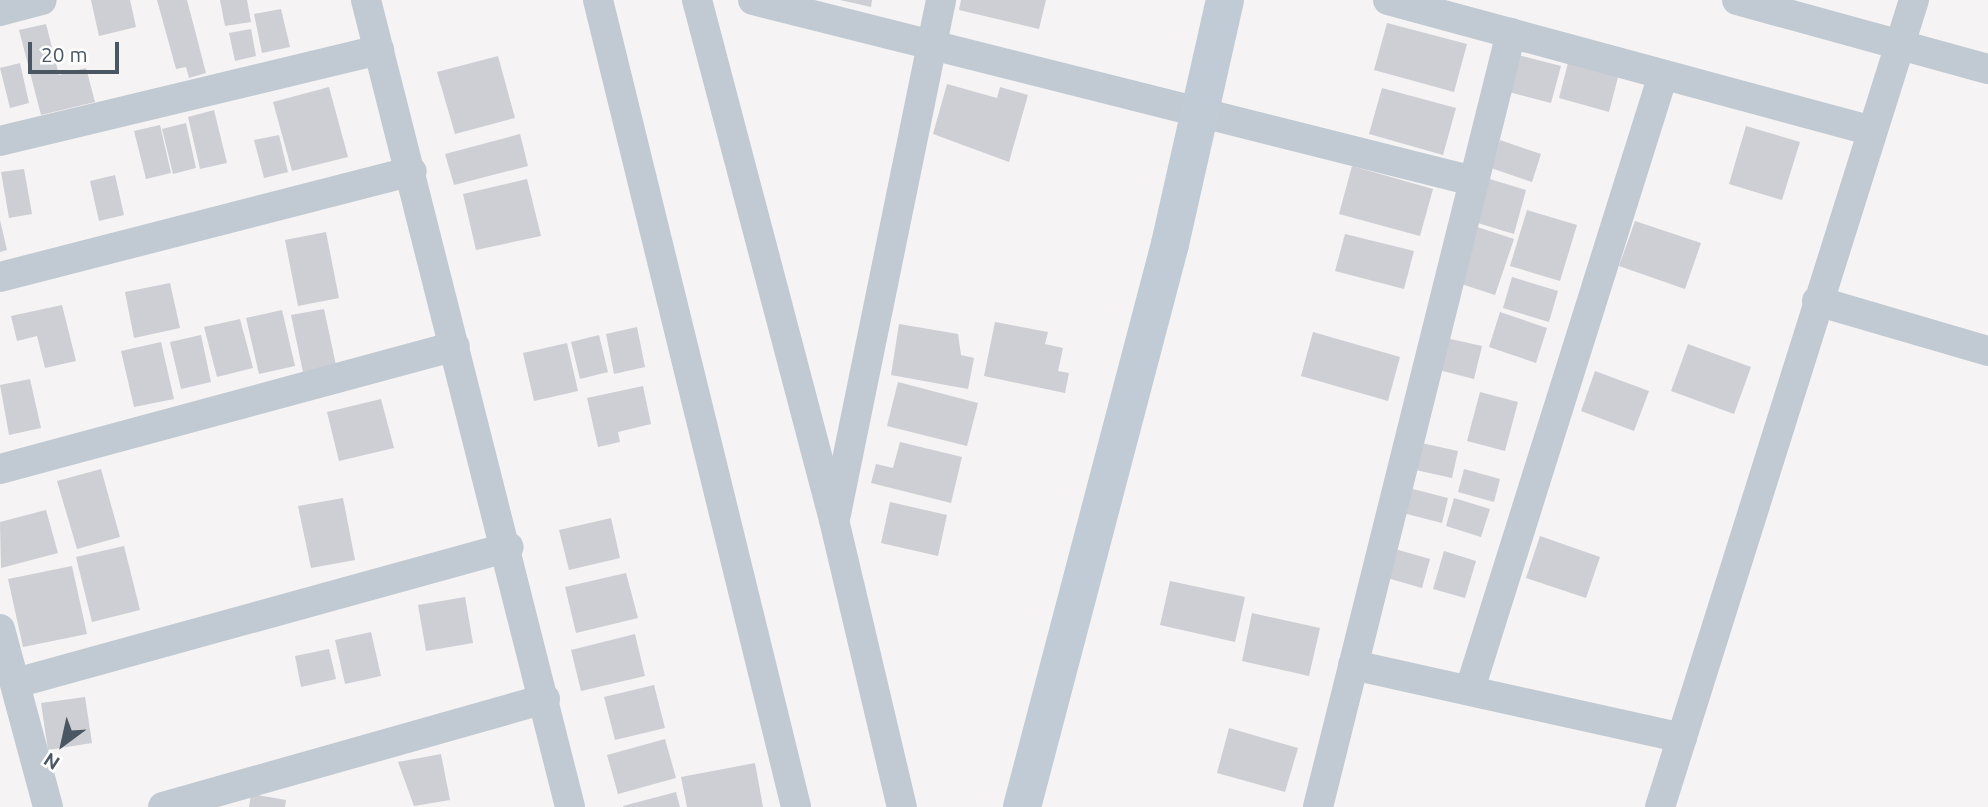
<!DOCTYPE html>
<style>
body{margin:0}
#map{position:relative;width:1988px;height:807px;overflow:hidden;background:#f5f3f3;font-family:Ubuntu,sans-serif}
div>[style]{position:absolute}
.building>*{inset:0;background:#cdcfd5}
.street>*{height:30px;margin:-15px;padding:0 15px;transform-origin:15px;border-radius:15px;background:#c1cad2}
.secondary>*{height:38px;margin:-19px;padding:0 19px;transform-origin:19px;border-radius:19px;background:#c1cbd6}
span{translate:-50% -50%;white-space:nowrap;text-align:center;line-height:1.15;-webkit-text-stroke:6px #fff;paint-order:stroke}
.north{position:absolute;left:28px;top:709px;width:70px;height:70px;-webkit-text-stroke:5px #fff;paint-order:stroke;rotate:213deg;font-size:19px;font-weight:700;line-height:28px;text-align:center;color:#4a5661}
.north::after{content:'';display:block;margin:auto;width:24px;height:32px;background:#4a5661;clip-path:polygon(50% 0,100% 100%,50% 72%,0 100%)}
.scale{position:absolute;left:28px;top:42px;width:91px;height:32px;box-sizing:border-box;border:4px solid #4a5661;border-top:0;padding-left:9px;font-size:21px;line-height:24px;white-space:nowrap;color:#4a5661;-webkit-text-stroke:5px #fff;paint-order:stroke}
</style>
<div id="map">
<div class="building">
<div style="clip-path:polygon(91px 0,130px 0,136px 27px,99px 36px)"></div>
<div style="clip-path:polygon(157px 0,187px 0,206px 73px,189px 78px,186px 67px,176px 69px)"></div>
<div style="clip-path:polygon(220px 0,247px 0,251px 22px,225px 26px)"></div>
<div style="clip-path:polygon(840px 0,872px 0,871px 7px)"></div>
<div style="clip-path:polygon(961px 0,1046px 0,1039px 29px,959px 10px)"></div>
<div style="clip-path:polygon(281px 9px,290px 47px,262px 53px,254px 14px)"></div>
<div style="clip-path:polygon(1387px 23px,1467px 44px,1454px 92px,1374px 70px)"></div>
<div style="clip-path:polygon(46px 24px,59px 75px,86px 68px,95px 102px,41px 115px,19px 30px)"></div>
<div style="clip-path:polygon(251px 29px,256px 56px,235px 61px,229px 33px)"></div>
<div style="clip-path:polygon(1514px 54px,1561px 66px,1551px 103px,1505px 91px)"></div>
<div style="clip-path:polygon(498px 56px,515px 118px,455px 134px,437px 72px)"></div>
<div style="clip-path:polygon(20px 63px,29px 103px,10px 108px,0 68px)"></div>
<div style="clip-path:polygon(1568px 63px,1618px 77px,1609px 112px,1559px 98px)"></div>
<div style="clip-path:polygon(947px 84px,997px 98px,1000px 87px,1028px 95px,1009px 162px,933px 134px)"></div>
<div style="clip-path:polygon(329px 87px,348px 157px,292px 171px,273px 102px)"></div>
<div style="clip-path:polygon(1382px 88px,1456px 108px,1443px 155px,1369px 134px)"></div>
<div style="clip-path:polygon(214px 110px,227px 163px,200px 169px,188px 117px)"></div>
<div style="clip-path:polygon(186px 123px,196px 168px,173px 174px,162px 129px)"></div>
<div style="clip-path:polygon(160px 125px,171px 173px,146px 179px,134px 131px)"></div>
<div style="clip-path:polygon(1746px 126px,1800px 142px,1782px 200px,1729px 184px)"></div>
<div style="clip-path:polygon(520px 134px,528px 166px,454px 185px,445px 154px)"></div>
<div style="clip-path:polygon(279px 135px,288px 172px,264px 178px,254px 140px)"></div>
<div style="clip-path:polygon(1500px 140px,1541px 154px,1532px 182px,1491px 168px)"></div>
<div style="clip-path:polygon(1352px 166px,1433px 189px,1420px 236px,1339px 214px)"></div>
<div style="clip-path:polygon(24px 169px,32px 214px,9px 218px,1px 172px)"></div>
<div style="clip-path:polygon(115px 175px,124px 215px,99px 221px,90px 181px)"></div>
<div style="clip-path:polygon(1483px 177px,1526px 190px,1514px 234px,1471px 221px)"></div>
<div style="clip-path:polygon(527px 179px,541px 236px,476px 250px,463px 194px)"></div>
<div style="clip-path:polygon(1527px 210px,1577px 225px,1560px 281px,1510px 266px)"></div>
<div style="clip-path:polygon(0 220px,7px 250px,0 252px)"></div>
<div style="clip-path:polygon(1635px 221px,1701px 243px,1685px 289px,1619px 266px)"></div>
<div style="clip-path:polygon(1471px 225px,1514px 239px,1495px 295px,1452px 281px)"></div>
<div style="clip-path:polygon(326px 232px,339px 298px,298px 306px,285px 240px)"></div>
<div style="clip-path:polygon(1345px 234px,1414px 251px,1404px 289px,1335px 271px)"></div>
<div style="clip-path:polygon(1512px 277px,1558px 291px,1549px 322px,1503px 308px)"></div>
<div style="clip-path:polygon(170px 283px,180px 328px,134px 338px,125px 292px)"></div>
<div style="clip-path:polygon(62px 305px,76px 361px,45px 368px,37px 336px,17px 341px,11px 316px)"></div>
<div style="clip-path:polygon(324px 309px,336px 365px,303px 372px,291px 315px)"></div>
<div style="clip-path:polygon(282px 310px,295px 366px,259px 374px,246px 318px)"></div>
<div style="clip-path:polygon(1500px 312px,1547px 328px,1536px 363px,1489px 347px)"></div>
<div style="clip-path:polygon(240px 319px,253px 368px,217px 377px,204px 327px)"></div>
<div style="clip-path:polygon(995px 322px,1048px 332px,1045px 344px,1063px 348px,1058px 371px,1069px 373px,1065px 393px,984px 376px)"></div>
<div style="clip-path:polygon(899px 324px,958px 334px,961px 355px,974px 358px,968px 389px,891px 375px)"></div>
<div style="clip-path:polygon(637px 327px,645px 367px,614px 374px,606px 334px)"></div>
<div style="clip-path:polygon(1313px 332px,1400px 357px,1388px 401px,1301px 376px)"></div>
<div style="clip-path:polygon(201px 335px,211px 382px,181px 389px,170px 342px)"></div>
<div style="clip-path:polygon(599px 335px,608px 372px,580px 379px,571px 342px)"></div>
<div style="clip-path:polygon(1446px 338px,1482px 346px,1474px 379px,1439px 370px)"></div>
<div style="clip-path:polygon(161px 342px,174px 399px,134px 407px,121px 351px)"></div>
<div style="clip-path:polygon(567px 343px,578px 391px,534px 401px,523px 353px)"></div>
<div style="clip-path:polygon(1688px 344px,1751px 367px,1734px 414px,1671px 391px)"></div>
<div style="clip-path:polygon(1595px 371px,1649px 391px,1634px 431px,1581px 411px)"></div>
<div style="clip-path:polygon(30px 379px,41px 428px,9px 435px,0 385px)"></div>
<div style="clip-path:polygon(898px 382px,978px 403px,967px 446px,887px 426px)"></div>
<div style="clip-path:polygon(643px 386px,651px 424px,618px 432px,620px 442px,598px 447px,587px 398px)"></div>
<div style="clip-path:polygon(1480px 392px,1518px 402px,1505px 451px,1467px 441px)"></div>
<div style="clip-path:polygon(381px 399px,394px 448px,339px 461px,327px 412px)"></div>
<div style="clip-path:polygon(900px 442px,962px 457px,951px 503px,871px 483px,876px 464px,893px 468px)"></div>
<div style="clip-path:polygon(1417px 442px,1458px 451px,1452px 478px,1411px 469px)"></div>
<div style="clip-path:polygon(101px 469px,120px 537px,77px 549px,57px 481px)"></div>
<div style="clip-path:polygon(1464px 469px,1500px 479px,1494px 502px,1458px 492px)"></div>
<div style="clip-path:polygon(1409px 488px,1448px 498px,1442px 523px,1403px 513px)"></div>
<div style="clip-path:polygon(343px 498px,355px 560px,311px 568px,298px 506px)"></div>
<div style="clip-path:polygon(1454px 498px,1490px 509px,1481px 537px,1446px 526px)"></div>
<div style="clip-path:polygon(890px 502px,947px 515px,938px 556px,881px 543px)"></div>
<div style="clip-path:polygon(46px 510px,58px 553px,1px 568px,0 522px)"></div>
<div style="clip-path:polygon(611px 518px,620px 558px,569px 570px,559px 530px)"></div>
<div style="clip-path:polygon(1540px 536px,1600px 557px,1586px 598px,1526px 578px)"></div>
<div style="clip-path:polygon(124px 546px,140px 610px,92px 622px,76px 557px)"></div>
<div style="clip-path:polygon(1395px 549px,1430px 559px,1422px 588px,1387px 578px)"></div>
<div style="clip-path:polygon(1444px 551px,1476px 561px,1465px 598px,1433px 589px)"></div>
<div style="clip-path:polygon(72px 566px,87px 634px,23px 647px,8px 579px)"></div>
<div style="clip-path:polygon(626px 573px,638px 618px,576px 633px,565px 587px)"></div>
<div style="clip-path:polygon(1170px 581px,1245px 597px,1235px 642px,1160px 625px)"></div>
<div style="clip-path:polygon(465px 597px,473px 643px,426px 651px,418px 605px)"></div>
<div style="clip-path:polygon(1252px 613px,1320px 628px,1309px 676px,1242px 661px)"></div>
<div style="clip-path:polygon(371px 632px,381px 676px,345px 684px,335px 640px)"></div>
<div style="clip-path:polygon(635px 634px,645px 676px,581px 691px,571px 650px)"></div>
<div style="clip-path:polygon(329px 649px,336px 679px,301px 687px,295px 656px)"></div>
<div style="clip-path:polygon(654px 685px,665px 728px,615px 740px,604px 697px)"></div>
<div style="clip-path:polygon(85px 697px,92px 743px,48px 750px,41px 703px)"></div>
<div style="clip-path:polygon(1229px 728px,1298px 748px,1285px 792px,1217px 773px)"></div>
<div style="clip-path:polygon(665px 739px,676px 778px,618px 794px,607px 755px)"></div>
<div style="clip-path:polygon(441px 754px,450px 800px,414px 806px,398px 762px)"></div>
<div style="clip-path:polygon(755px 763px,763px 807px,687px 807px,681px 777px)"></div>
<div style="clip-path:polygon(676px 792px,680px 807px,623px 807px,623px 806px)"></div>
<div style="clip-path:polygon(251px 794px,286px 800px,285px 807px,249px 807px)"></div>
</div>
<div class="street">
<div style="left:366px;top:0;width:832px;rotate:75.81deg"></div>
<div style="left:598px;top:0;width:831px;rotate:76.21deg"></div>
<div style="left:697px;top:0;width:538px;rotate:75.24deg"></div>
<div style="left:834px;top:520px;width:295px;rotate:76.7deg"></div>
<div style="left:753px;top:0;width:742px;rotate:14.11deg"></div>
<div style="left:1388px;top:0;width:501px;rotate:15.14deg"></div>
<div style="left:1737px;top:0;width:260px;rotate:15.4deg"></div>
<div style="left:0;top:11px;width:43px;rotate:-14.7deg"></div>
<div style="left:0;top:141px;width:390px;rotate:-13.5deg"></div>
<div style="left:0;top:277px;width:425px;rotate:-14.4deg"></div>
<div style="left:1817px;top:301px;width:178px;rotate:16.3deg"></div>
<div style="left:0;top:469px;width:471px;rotate:-15.1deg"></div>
<div style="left:836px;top:514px;width:525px;rotate:-78.45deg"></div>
<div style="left:0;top:629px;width:184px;rotate:74.9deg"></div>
<div style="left:1353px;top:665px;width:337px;rotate:12.5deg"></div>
<div style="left:16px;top:683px;width:511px;rotate:-15.42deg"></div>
<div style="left:1470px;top:689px;width:644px;rotate:-72.55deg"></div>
<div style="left:163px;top:807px;width:397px;rotate:-15.8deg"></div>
<div style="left:1318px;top:807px;width:798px;rotate:-76deg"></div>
<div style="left:1660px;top:807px;width:846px;rotate:-72.53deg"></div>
</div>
<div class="secondary">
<div style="left:1022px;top:807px;width:582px;rotate:-75.27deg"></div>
<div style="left:1170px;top:244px;width:250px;rotate:-77.3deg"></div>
</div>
<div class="north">N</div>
<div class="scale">20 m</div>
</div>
